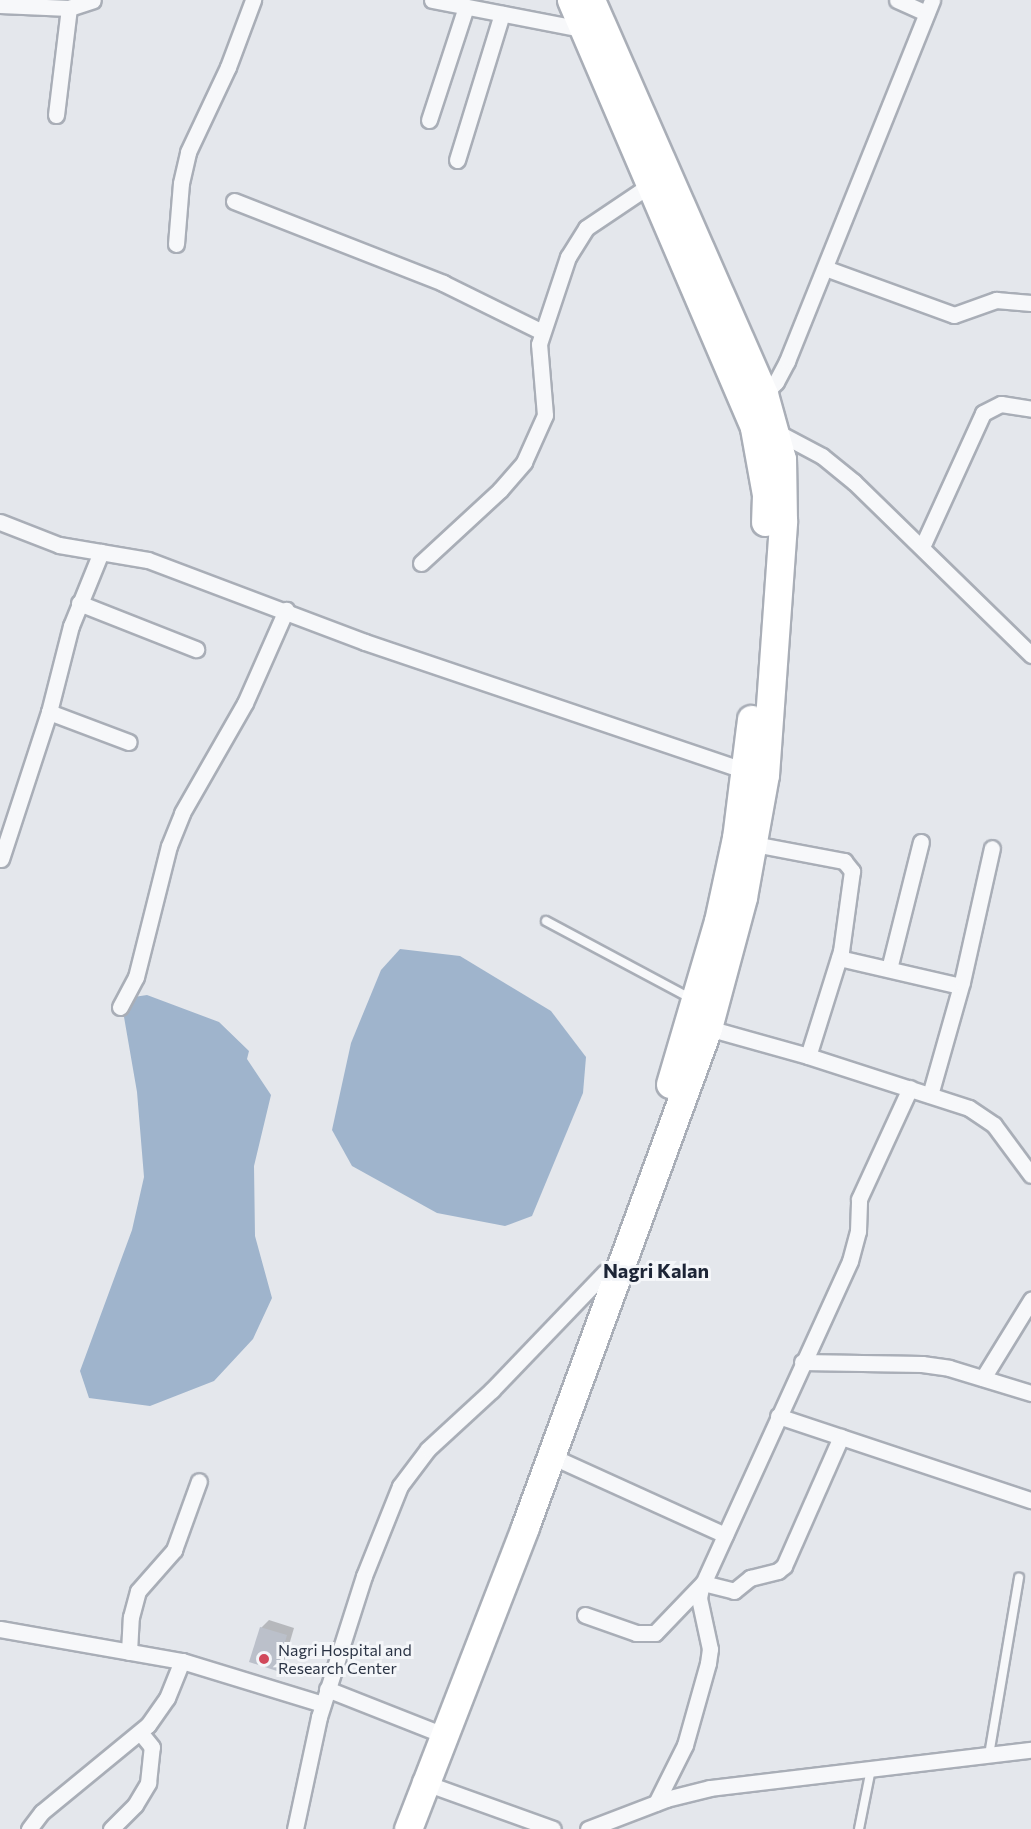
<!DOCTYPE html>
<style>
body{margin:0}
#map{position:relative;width:1031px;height:1829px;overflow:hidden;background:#e4e7ec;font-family:Commissioner,sans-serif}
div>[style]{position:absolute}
.water>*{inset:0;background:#9fb4cc}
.shadow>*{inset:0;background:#0003}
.building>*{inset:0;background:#bbc0ca}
.roads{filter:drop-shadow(2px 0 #a9aeb7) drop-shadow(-2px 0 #a9aeb7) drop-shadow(0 2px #a9aeb7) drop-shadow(0 -2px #a9aeb7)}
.lane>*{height:8px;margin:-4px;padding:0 4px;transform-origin:4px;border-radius:4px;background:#f7f8fa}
.street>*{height:15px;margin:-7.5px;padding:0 7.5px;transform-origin:7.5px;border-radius:7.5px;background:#f7f8fa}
.highway>*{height:27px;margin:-13.5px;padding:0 13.5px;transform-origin:13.5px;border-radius:13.5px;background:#fff}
.dots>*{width:16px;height:16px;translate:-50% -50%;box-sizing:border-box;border:3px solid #f4f6f9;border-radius:50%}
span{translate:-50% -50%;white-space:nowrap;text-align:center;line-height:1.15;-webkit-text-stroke:6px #f4f6f9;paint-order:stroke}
.poi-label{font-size:16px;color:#2b3445}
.left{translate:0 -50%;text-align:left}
.quarter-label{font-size:20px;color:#1d2536;font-weight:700}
</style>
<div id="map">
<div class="water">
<div style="clip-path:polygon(400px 949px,460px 956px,551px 1011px,586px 1057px,583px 1093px,532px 1216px,505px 1226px,437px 1213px,352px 1166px,332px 1130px,351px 1043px,381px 970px)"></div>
<div style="clip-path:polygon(147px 995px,219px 1022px,249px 1051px,247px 1059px,271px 1095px,254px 1166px,255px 1236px,272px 1298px,253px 1339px,214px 1381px,150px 1406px,89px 1398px,80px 1371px,132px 1230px,144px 1177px,137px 1092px,124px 1017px,134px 997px)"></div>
</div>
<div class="shadow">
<div style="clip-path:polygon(269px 1620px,294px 1628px,284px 1662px,277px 1669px,261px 1628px)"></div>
</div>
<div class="building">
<div style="clip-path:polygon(260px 1627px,287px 1635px,277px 1671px,249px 1662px)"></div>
</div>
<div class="roads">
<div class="lane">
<div style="left:546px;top:921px;width:163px;rotate:28.1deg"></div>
<div style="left:989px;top:1755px;width:180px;rotate:-80.4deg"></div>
<div style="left:859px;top:1829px;width:61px;rotate:-78.7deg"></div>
</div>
<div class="street">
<div style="left:432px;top:0;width:157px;rotate:11deg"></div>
<div style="left:897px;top:0;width:32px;rotate:24deg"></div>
<div style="left:0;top:5px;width:69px;rotate:2.5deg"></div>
<div style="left:69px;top:8px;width:25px;rotate:-18deg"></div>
<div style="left:56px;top:115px;width:108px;rotate:-83.1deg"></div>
<div style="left:429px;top:120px;width:119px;rotate:-71.9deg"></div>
<div style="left:457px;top:160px;width:153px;rotate:-72.9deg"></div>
<div style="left:234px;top:201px;width:225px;rotate:21.4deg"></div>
<div style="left:443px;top:283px;width:110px;rotate:26.3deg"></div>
<div style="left:176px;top:244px;width:61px;rotate:-85.3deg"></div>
<div style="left:181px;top:183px;width:32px;rotate:-77deg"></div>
<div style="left:188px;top:152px;width:94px;rotate:-64.8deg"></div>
<div style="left:228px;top:67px;width:72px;rotate:-69.5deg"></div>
<div style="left:825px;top:268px;width:137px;rotate:20deg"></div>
<div style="left:954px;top:315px;width:45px;rotate:-19.7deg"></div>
<div style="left:996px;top:300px;width:35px;rotate:5deg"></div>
<div style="left:764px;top:394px;width:17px;rotate:-45deg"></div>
<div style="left:776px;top:382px;width:24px;rotate:-62deg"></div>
<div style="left:787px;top:361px;width:389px;rotate:-68.1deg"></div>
<div style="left:775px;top:431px;width:53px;rotate:28deg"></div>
<div style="left:822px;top:456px;width:41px;rotate:39.1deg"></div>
<div style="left:854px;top:482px;width:248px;rotate:44.3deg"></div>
<div style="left:0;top:522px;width:63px;rotate:21.3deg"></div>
<div style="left:59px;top:545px;width:90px;rotate:9.6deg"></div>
<div style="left:148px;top:560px;width:232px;rotate:20.7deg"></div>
<div style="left:365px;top:642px;width:406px;rotate:18.7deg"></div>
<div style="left:922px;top:547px;width:147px;rotate:-65.5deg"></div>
<div style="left:983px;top:413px;width:20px;rotate:-27deg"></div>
<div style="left:1001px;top:404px;width:30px;rotate:9deg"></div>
<div style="left:421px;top:563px;width:108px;rotate:-42.7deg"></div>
<div style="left:500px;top:490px;width:37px;rotate:-49deg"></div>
<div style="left:524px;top:462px;width:51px;rotate:-65.9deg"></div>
<div style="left:545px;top:415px;width:71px;rotate:-94.8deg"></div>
<div style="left:539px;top:344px;width:92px;rotate:-71.6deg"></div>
<div style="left:568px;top:257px;width:34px;rotate:-58deg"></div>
<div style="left:586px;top:228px;width:77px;rotate:-33.9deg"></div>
<div style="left:79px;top:603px;width:126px;rotate:21.5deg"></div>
<div style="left:49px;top:712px;width:85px;rotate:20.6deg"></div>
<div style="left:754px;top:844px;width:92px;rotate:10.7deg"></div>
<div style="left:844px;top:861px;width:13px;rotate:51deg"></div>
<div style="left:852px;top:871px;width:81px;rotate:97.8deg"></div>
<div style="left:841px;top:951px;width:110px;rotate:107.4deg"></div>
<div style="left:1px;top:859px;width:155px;rotate:-71.9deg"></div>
<div style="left:49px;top:712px;width:89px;rotate:-75.7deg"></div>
<div style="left:71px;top:626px;width:80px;rotate:-67.9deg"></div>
<div style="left:839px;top:958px;width:124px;rotate:13deg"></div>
<div style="left:889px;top:969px;width:131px;rotate:-75.9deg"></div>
<div style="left:120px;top:1007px;width:34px;rotate:-62deg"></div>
<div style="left:136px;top:977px;width:135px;rotate:-75.9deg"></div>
<div style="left:169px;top:846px;width:35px;rotate:-68deg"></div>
<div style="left:182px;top:813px;width:127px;rotate:-60.2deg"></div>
<div style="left:245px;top:703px;width:102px;rotate:-66.2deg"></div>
<div style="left:708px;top:1028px;width:104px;rotate:15.6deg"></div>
<div style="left:808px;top:1056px;width:169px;rotate:17.9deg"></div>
<div style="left:969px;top:1108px;width:30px;rotate:34deg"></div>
<div style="left:994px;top:1125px;width:62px;rotate:53.5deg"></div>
<div style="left:930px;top:1095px;width:117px;rotate:-74.2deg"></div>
<div style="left:962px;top:982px;width:137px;rotate:-77.4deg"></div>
<div style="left:802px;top:1362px;width:120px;rotate:1deg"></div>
<div style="left:922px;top:1364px;width:27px;rotate:8deg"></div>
<div style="left:949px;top:1368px;width:86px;rotate:17deg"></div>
<div style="left:983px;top:1378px;width:92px;rotate:-58.4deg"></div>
<div style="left:778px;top:1416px;width:267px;rotate:18.4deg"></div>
<div style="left:551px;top:1456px;width:191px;rotate:24.4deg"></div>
<div style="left:585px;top:1615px;width:54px;rotate:19.4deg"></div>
<div style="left:636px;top:1633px;width:19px"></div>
<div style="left:655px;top:1633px;width:69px;rotate:-46.2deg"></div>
<div style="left:703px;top:1583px;width:32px;rotate:14deg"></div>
<div style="left:734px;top:1591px;width:21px;rotate:-39deg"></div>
<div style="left:750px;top:1578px;width:29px;rotate:-14deg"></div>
<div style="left:778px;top:1571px;width:8px;rotate:-40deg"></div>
<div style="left:784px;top:1566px;width:141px;rotate:-66.2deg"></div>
<div style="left:0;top:1629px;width:185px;rotate:10deg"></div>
<div style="left:182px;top:1661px;width:147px;rotate:17deg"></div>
<div style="left:129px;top:1652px;width:35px;rotate:-87deg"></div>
<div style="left:131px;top:1617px;width:27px;rotate:-75deg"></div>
<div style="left:138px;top:1591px;width:55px;rotate:-48.7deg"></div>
<div style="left:174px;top:1550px;width:73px;rotate:-70.1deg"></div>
<div style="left:327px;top:1689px;width:126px;rotate:21.5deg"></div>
<div style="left:420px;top:1781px;width:141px;rotate:19.8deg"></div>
<div style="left:656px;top:1803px;width:65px;rotate:-63.4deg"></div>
<div style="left:685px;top:1745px;width:85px;rotate:-74.3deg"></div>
<div style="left:708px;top:1663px;width:14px;rotate:-82deg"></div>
<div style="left:710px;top:1649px;width:52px;rotate:-102.2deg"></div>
<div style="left:699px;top:1598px;width:10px;rotate:-79deg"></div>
<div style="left:701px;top:1588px;width:359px;rotate:-65.5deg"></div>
<div style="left:850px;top:1261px;width:31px;rotate:-75deg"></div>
<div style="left:858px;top:1231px;width:32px;rotate:-88deg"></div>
<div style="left:859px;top:1199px;width:122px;rotate:-65.3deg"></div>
<div style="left:29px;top:1829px;width:21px;rotate:-53deg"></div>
<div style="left:42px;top:1812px;width:137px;rotate:-39.4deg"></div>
<div style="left:148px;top:1725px;width:33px;rotate:-55deg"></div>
<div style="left:167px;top:1698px;width:40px;rotate:-68deg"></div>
<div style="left:111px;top:1829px;width:34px;rotate:-45deg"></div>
<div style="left:135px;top:1805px;width:26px;rotate:-59deg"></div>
<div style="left:148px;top:1783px;width:36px;rotate:-84deg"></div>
<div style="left:152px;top:1747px;width:19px;rotate:-129deg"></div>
<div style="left:295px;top:1829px;width:115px;rotate:-77.9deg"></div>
<div style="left:319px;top:1717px;width:148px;rotate:-72.3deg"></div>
<div style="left:364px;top:1576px;width:97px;rotate:-68.2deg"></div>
<div style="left:400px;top:1486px;width:46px;rotate:-52.9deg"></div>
<div style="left:428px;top:1449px;width:87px;rotate:-42.7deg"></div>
<div style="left:492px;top:1390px;width:163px;rotate:-46.2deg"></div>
<div style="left:588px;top:1829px;width:84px;rotate:-21deg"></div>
<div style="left:666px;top:1799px;width:45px;rotate:-14deg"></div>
<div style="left:710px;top:1788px;width:323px;rotate:-6.8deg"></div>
</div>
<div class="highway">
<div style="left:571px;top:0;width:465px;rotate:66.8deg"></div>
<div style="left:754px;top:428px;width:68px;rotate:79.8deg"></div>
<div style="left:766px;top:495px;width:27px;rotate:92deg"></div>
<div style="left:670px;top:1084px;width:170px;rotate:-73.6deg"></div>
<div style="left:718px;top:921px;width:85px;rotate:-77.8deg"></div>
<div style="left:736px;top:838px;width:120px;rotate:-82.8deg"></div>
<div style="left:408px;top:1829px;width:324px;rotate:-68.8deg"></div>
<div style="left:525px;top:1527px;width:531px;rotate:-69.86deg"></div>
<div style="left:708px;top:1028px;width:136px;rotate:-75deg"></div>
<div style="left:743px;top:897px;width:124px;rotate:-79.8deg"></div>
<div style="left:765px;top:775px;width:255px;rotate:-85.9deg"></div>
<div style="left:783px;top:521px;width:62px;rotate:-90.9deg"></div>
<div style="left:782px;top:459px;width:67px;rotate:-105.5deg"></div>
<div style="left:764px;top:394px;width:430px;rotate:-113.7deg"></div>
</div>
</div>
<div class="dots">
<div style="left:264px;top:1659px;background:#d1495b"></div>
</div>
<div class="poi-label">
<span class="left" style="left:278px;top:1659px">Nagri Hospital and<br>Research Center</span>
</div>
<div class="quarter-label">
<span style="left:656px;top:1270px">Nagri Kalan</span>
</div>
</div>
